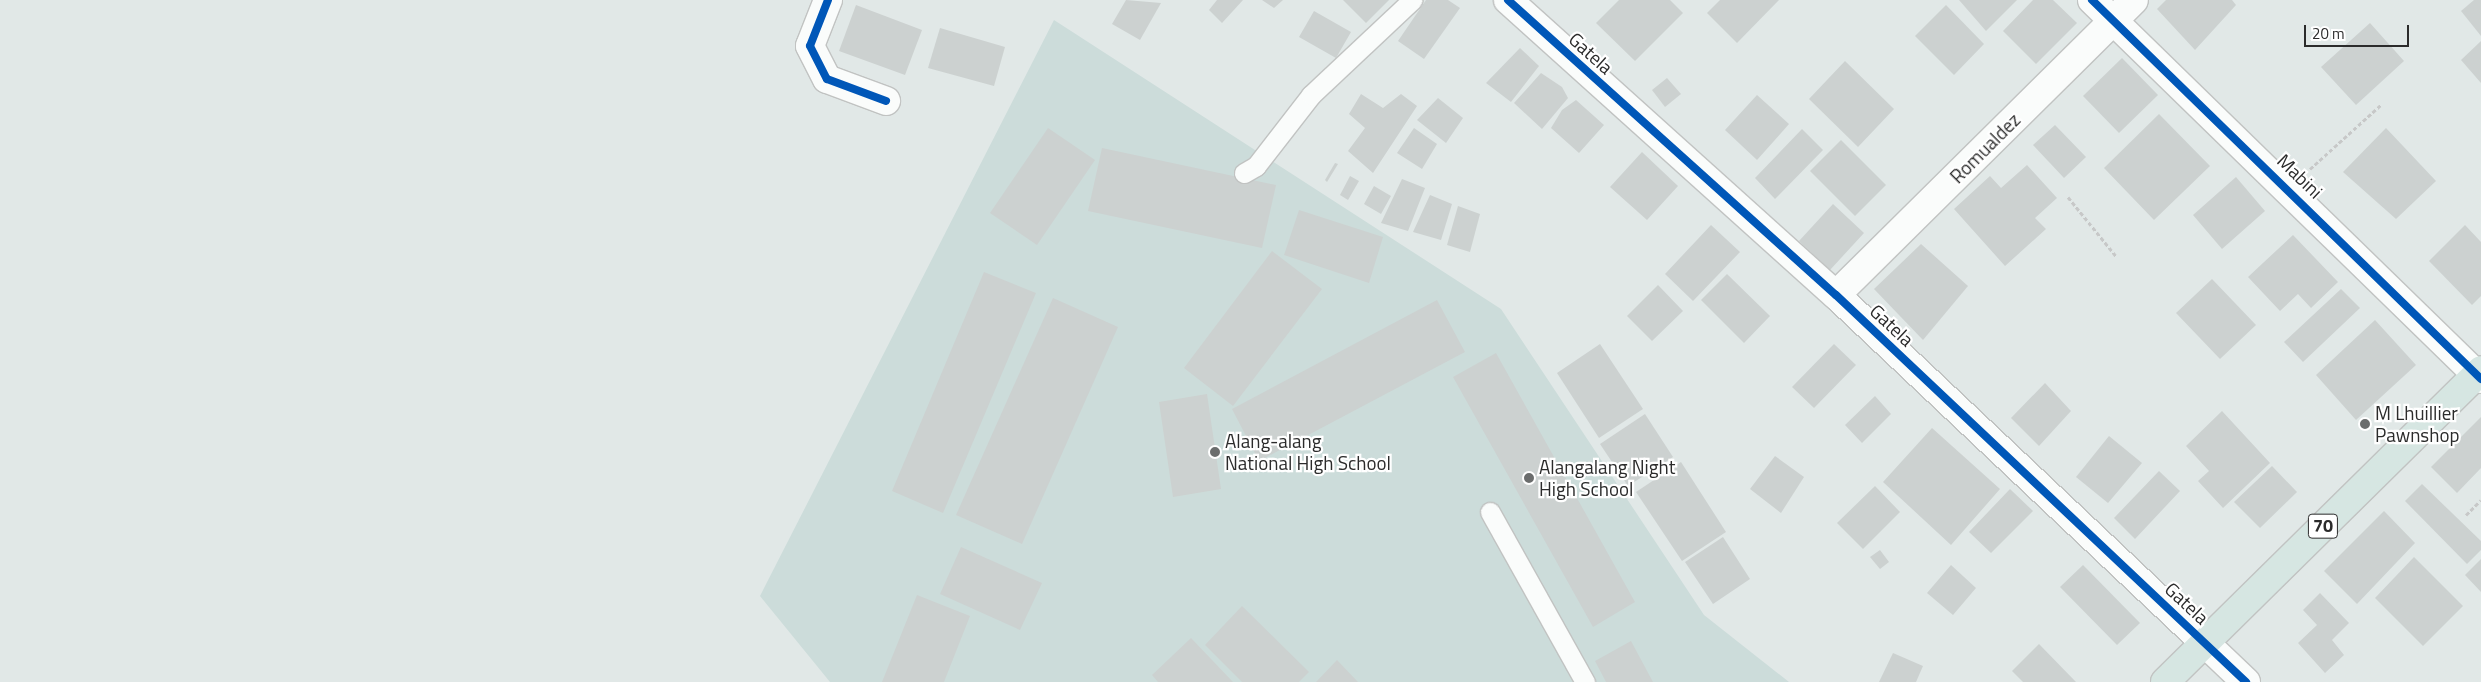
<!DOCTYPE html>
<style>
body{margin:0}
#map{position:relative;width:2481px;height:682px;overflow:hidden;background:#e1e8e7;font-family:"Titillium Web",sans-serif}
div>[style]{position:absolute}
.education>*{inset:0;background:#ccdcda}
.building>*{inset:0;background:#ccd1d0}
.path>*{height:3px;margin-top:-1.5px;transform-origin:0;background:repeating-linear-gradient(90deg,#c7c8c8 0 4px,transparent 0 6.5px)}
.roads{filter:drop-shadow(1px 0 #c1c3c2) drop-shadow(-1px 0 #c1c3c2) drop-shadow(0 1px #c1c3c2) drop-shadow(0 -1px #c1c3c2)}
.service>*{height:19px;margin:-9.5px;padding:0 9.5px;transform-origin:9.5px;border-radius:9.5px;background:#fafcfb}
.minor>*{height:28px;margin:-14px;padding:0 14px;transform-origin:14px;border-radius:14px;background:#fafcfb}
.tertiary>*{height:28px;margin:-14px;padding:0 14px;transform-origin:14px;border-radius:14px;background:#fafcfb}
.trunk>*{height:28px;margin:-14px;padding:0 14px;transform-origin:14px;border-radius:14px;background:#d6e6e2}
.cycleway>*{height:8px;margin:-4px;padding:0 4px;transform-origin:4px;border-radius:4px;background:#0057b8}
.dots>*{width:14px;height:14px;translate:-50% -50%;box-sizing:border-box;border:2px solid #fff;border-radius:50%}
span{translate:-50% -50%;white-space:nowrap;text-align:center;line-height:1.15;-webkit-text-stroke:4.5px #fff;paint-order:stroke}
.shield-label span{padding:1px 4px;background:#fff;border:1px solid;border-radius:4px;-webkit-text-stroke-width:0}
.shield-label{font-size:18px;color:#2b2b2b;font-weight:700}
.street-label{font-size:19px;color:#2b2b2b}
.poi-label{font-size:19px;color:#2b2b2b}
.left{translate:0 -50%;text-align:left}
.scale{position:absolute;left:2304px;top:25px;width:105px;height:22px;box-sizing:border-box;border:2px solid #2b2b2b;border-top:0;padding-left:6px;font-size:15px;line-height:18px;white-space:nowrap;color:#2b2b2b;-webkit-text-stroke:4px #fff;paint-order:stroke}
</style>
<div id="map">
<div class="education">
<div style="clip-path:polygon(1054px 20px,1501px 309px,1704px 615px,1789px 682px,830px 682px,760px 596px)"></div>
</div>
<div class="building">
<div style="clip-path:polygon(1126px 0,1161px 3px,1140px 40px,1112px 24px)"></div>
<div style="clip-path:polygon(1217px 0,1243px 0,1222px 23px,1209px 10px)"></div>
<div style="clip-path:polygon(1262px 0,1283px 0,1274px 8px)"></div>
<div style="clip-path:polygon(1343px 0,1389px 0,1366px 23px)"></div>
<div style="clip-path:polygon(1426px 0,1448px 0,1460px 8px,1424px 59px,1398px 41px)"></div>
<div style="clip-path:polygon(1619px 0,1670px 0,1683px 13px,1635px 61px,1596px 23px)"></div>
<div style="clip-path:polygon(1720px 0,1779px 0,1737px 43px,1707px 13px)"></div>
<div style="clip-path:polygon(1959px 0,2017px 0,1986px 31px)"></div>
<div style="clip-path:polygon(2033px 0,2053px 0,2077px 23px,2036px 64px,2003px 31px)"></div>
<div style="clip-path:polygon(2166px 0,2232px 0,2236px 5px,2195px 50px,2157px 9px)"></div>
<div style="clip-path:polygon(2474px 0,2481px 0,2481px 36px,2461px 11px)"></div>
<div style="clip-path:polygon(856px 5px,922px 30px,905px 75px,839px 51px)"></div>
<div style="clip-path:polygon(1946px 5px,1984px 44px,1954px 75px,1915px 36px)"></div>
<div style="clip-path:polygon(1314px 11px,1351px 32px,1336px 58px,1299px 37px)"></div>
<div style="clip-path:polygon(2370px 23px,2404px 61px,2356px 105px,2321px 67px)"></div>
<div style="clip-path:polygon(940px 28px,1005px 47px,994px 86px,928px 68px)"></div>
<div style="clip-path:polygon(2481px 41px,2481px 83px,2461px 60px)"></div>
<div style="clip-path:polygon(1520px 48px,1539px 66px,1511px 102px,1486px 83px)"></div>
<div style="clip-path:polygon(2122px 58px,2158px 95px,2119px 133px,2083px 96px)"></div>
<div style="clip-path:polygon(1845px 61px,1894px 109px,1858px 147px,1809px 99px)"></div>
<div style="clip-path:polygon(1541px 73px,1562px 87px,1568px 98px,1542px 129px,1514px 103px)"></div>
<div style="clip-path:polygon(1667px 78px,1681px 94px,1665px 107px,1652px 90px)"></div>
<div style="clip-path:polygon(1361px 94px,1383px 108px,1401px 94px,1417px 106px,1373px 173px,1348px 151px,1365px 128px,1349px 114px)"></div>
<div style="clip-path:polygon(1757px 95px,1789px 124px,1757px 160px,1725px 130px)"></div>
<div style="clip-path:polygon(1438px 98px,1463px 118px,1446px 143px,1417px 120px)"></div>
<div style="clip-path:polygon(1576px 100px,1604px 125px,1579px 153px,1551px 128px,1562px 110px)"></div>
<div style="clip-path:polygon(2159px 114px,2210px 166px,2154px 220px,2104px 168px)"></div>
<div style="clip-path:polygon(2055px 125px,2086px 157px,2064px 178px,2033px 145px)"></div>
<div style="clip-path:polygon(1048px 128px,1095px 160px,1037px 245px,990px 213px)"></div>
<div style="clip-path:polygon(1414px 128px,1437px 144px,1422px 169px,1397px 153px)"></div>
<div style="clip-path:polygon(2386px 128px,2436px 181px,2396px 219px,2343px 172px)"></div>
<div style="clip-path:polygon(1802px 129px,1823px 150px,1775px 199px,1755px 178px)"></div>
<div style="clip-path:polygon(1841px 140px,1886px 185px,1855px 216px,1810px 171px)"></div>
<div style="clip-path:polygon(1102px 148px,1276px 185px,1262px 248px,1088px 211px)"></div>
<div style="clip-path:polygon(1642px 152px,1678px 186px,1647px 220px,1610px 187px)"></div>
<div style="clip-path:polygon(1335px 163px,1338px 164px,1327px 182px,1325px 180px)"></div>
<div style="clip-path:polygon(2027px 165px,2057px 198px,2035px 218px,2046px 229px,2005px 266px,1954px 209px,1990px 176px,2001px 188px)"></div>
<div style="clip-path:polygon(1350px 176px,1359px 181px,1348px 200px,1340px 195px)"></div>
<div style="clip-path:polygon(2236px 177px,2265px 211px,2222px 249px,2193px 215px)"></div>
<div style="clip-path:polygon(1402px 179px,1425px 188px,1408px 231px,1381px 223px)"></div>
<div style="clip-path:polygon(1374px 186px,1391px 196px,1381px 214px,1364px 204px)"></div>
<div style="clip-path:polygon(1430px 195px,1452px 204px,1441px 240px,1413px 232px)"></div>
<div style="clip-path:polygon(1833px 204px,1864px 233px,1830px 270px,1799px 241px)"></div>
<div style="clip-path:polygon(1458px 206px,1480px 214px,1470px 252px,1447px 245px)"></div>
<div style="clip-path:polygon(1299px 210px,1383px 237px,1369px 283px,1284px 255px)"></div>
<div style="clip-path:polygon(1711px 225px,1740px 252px,1693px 301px,1665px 274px)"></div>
<div style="clip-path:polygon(2465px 225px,2481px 242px,2481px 296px,2472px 305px,2429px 261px)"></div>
<div style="clip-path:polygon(2293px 235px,2338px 282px,2311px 308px,2298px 294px,2280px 311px,2248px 277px)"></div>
<div style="clip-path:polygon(1921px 244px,1968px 286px,1923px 340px,1874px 289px)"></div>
<div style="clip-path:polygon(1272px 251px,1322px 289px,1233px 406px,1184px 368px)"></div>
<div style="clip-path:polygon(984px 272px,1036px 293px,943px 513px,892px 491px)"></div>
<div style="clip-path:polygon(1727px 274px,1770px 316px,1744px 343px,1701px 300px)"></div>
<div style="clip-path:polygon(2212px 279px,2256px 325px,2220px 359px,2176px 313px)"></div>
<div style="clip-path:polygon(1658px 285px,1683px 311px,1652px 341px,1627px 316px)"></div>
<div style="clip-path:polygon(2341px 289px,2360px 308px,2303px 362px,2284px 342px)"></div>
<div style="clip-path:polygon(1053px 298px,1118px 327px,1022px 544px,956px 515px)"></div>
<div style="clip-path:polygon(1437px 300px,1465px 352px,1259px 461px,1232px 409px)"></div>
<div style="clip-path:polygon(2375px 320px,2416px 365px,2356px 420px,2316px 375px)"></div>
<div style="clip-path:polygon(1600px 344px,1643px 409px,1599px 438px,1557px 373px)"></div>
<div style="clip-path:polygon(1834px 344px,1856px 365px,1814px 408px,1792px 387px)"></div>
<div style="clip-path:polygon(1496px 353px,1635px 602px,1593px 627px,1453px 377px)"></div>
<div style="clip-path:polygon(2045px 383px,2071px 411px,2039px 446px,2011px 418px)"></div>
<div style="clip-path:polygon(1207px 394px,1221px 489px,1173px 497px,1159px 402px)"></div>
<div style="clip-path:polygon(1875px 396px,1891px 414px,1862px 443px,1845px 425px)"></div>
<div style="clip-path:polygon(2222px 411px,2270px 463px,2223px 508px,2198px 481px,2209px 471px,2186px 446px)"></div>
<div style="clip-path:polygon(1645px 414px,1673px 457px,1628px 486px,1600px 444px)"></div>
<div style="clip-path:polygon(2481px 417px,2481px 468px,2457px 493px,2431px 467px)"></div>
<div style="clip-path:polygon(1932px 428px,2000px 489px,1951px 545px,1883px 482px)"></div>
<div style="clip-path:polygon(2109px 436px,2142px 463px,2108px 503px,2076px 477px)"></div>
<div style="clip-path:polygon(1775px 456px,1804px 477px,1781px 513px,1750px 489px)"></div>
<div style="clip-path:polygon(1681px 462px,1726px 532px,1682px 561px,1636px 492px)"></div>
<div style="clip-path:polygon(2272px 466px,2297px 492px,2260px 528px,2234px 502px)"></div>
<div style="clip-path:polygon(2159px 471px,2180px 491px,2135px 539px,2114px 518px)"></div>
<div style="clip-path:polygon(2422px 484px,2481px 541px,2481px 550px,2467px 564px,2405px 501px)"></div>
<div style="clip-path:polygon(1875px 486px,1900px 512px,1863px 549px,1837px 523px)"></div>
<div style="clip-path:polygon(2010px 489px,2033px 511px,1991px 553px,1969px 532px)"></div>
<div style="clip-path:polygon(2384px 511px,2415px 543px,2357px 604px,2324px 571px)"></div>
<div style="clip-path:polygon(1723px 537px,1750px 579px,1713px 604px,1685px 562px)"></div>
<div style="clip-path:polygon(961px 547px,1042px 583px,1020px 630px,940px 594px)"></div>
<div style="clip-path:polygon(1880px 550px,1889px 562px,1880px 569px,1870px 557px)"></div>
<div style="clip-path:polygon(2414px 557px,2463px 606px,2423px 646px,2375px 598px)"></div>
<div style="clip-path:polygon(2481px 559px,2481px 592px,2465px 575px)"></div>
<div style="clip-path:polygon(1951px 565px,1976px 588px,1953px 615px,1927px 593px)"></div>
<div style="clip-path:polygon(2083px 565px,2140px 623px,2117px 645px,2060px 587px)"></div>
<div style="clip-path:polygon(2320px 593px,2349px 623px,2332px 640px,2344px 655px,2325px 673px,2298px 643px,2317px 625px,2303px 610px)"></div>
<div style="clip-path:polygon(917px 595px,970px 616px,944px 682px,882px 682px)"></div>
<div style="clip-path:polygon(1242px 606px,1309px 672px,1299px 682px,1242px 682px,1205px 645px)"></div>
<div style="clip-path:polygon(1191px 638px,1233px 682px,1158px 682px,1152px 675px)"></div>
<div style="clip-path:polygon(1631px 641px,1653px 682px,1606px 682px,1595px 661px)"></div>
<div style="clip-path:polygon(2039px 644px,2076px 682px,2023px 682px,2012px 671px)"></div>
<div style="clip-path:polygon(1893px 653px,1923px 666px,1916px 682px,1879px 682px)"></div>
<div style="clip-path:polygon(1337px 660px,1358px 682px,1316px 682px)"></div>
</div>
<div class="path">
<div style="left:2310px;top:169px;width:97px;rotate:-42.1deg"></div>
<div style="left:2068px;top:197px;width:76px;rotate:50.9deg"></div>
<div style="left:2466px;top:515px;width:21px;rotate:-45deg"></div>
</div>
<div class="roads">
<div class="service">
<div style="left:1244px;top:173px;width:14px;rotate:-30deg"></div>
<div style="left:1256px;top:166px;width:90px;rotate:-52.2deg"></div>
<div style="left:1311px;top:95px;width:139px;rotate:-43.2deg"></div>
<div style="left:1490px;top:512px;width:195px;rotate:60.8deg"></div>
</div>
<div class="minor">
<div style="left:828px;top:0;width:49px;rotate:111.4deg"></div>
<div style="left:810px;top:46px;width:37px;rotate:63deg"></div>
<div style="left:827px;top:79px;width:63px;rotate:20.4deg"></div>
<div style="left:1508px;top:0;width:441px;rotate:42deg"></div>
<div style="left:1836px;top:295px;width:506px;rotate:43.32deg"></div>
<div style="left:2092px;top:0;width:543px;rotate:44.25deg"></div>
<div style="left:1836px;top:295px;width:419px;rotate:-44.7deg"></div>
</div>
<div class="tertiary">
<div style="left:2204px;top:642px;width:58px;rotate:43.6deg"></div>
</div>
<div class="trunk">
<div style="left:2165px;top:682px;width:444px;rotate:-44.6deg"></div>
</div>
</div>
<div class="cycleway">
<div style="left:828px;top:0;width:49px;rotate:111.4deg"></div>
<div style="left:810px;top:46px;width:37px;rotate:63deg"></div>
<div style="left:827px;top:79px;width:63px;rotate:20.4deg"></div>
<div style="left:1508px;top:0;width:441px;rotate:42deg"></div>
<div style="left:1836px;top:295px;width:564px;rotate:43.35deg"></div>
<div style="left:2092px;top:0;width:543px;rotate:44.25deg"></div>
</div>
<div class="dots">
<div style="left:2365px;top:424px;background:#6b6d6d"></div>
<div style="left:1215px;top:452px;background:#6b6d6d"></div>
<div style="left:1529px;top:478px;background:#6b6d6d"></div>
</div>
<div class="shield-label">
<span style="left:2323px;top:526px">70</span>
</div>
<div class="street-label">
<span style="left:1591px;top:53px;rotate:42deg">Gatela</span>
<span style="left:1985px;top:148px;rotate:-45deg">Romualdez</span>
<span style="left:2300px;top:176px;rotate:44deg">Mabini</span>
<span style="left:1892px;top:325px;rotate:43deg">Gatela</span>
<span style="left:2187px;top:603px;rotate:43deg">Gatela</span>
</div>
<div class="poi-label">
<span class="left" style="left:2375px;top:424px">M Lhuillier<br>Pawnshop</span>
<span class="left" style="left:1225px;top:452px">Alang-alang<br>National High School</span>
<span class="left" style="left:1539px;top:478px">Alangalang Night<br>High School</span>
</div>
<div class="scale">20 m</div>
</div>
